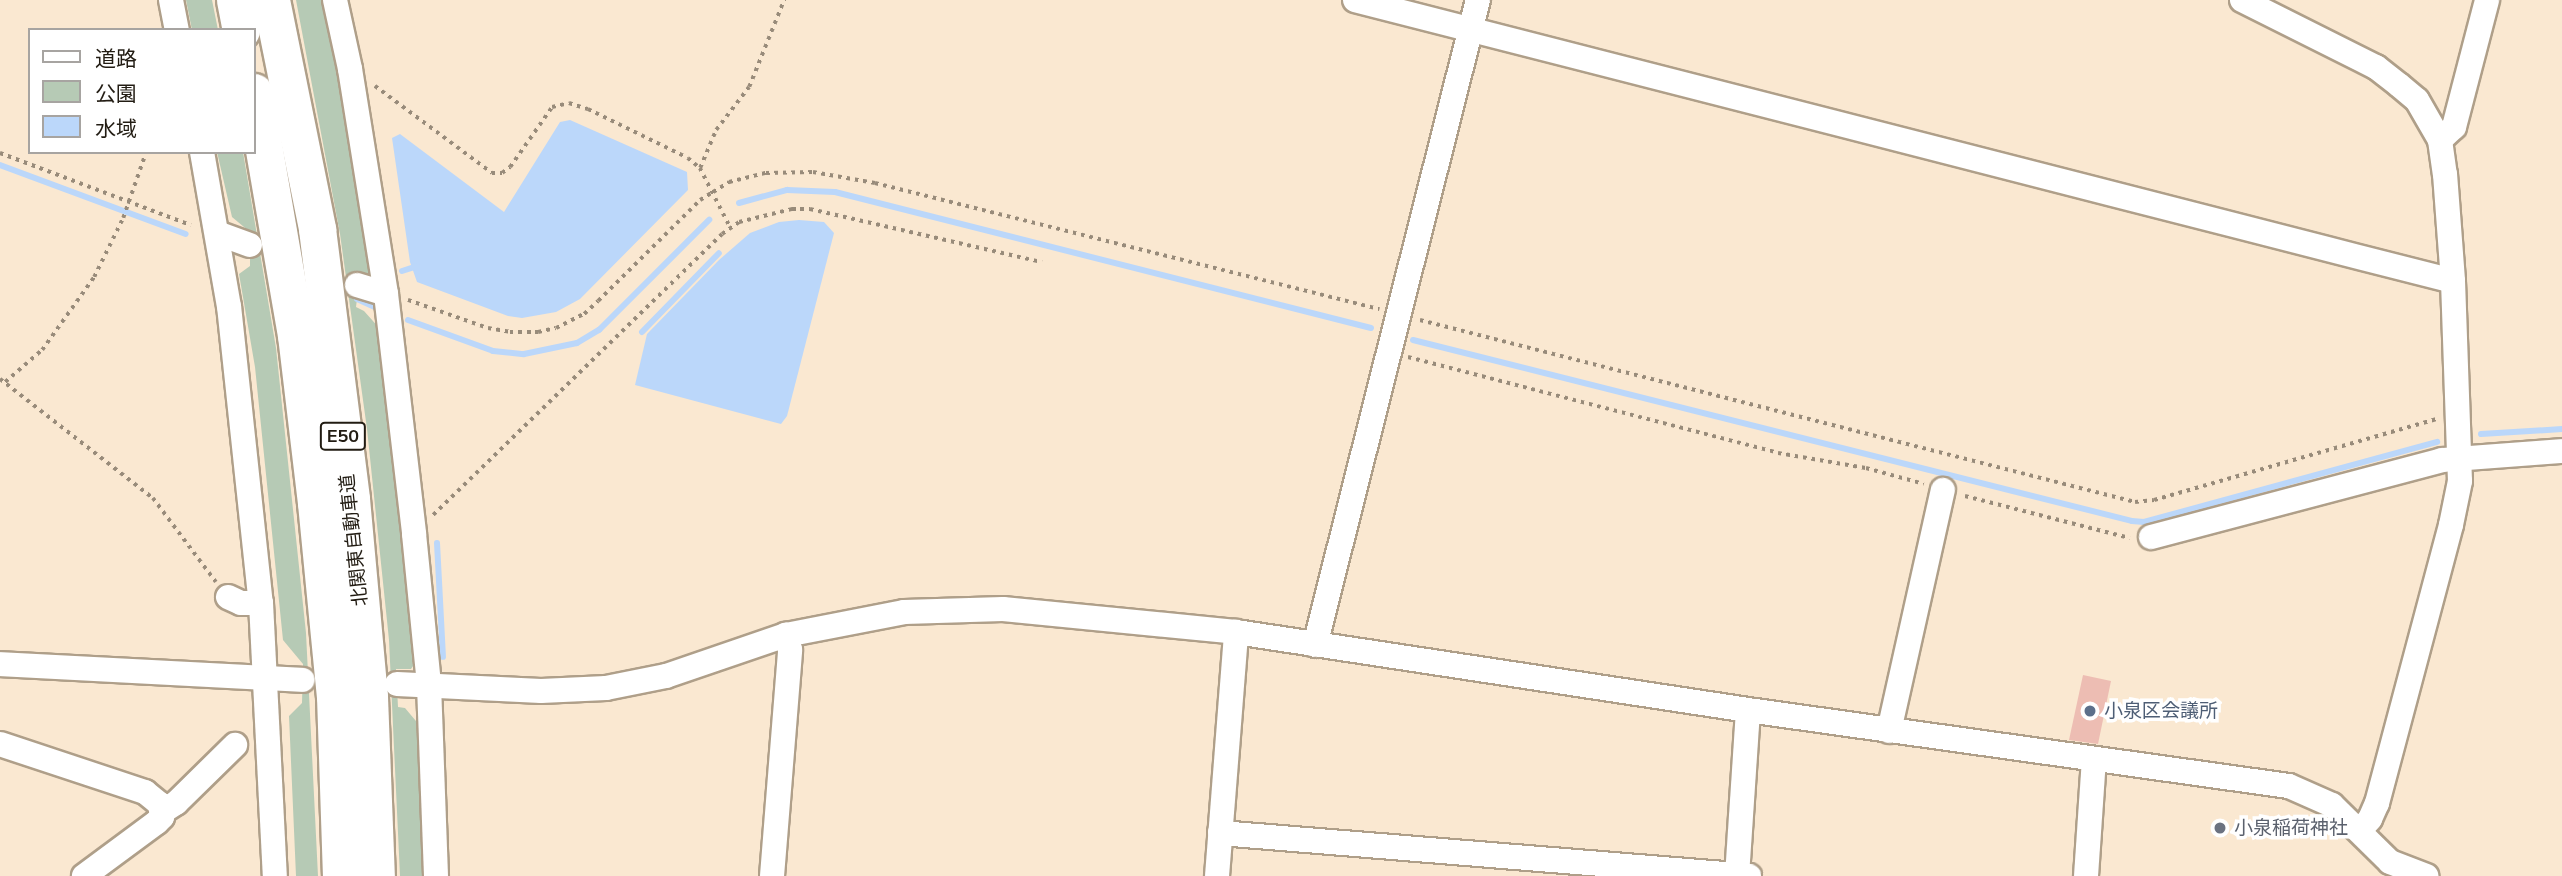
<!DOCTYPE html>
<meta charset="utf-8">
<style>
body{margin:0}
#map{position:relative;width:2562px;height:876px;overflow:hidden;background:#fae8d1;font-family:Mulish,"Noto Sans JP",sans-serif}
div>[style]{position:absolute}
.green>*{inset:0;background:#b6cab5}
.water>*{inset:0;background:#bbd7fa}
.stream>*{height:6px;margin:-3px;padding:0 3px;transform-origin:3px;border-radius:3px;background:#bbd7fa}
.building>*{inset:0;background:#edbdb3}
.path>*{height:3.5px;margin-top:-1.75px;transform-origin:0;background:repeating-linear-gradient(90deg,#988b7a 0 3.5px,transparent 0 8.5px)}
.roads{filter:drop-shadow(2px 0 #af9f89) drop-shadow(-2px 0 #af9f89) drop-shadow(0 2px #af9f89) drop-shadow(0 -2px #af9f89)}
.minor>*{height:24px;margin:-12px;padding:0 12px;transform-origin:12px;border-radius:12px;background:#fff}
.highway>*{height:37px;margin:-18.5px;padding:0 18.5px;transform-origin:18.5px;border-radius:18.5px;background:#fff}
.dots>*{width:19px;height:19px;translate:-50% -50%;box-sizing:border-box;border:4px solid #fff;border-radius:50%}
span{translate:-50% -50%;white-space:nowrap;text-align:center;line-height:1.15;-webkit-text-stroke:7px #fff;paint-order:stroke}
.shield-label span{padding:2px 5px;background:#fff;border:2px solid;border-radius:5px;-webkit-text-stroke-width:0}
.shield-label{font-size:18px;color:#221c13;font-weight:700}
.street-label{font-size:19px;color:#221c13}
.service-label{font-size:19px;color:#4e5e75}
.left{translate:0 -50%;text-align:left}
.worship-label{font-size:19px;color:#5b616d}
.legend{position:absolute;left:28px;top:28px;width:228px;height:126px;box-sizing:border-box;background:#fff;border:2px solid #a7a4a1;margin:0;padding:9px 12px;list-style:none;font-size:21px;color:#221c13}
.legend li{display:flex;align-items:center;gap:14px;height:35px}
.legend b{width:35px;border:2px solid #a7a4a1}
</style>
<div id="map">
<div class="green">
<div style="clip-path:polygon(186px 0,212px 0,218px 30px,192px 30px)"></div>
<div style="clip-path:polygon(296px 0,325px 0,373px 265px,369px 274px,360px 275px,356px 307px,364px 311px,381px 330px,418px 659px,411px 669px,396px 669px,398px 707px,405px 708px,421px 727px,428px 876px,400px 876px,389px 640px,367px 429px,340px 234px)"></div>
<div style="clip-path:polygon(217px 152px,243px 152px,276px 348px,306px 633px,318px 876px,296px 876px,289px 716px,302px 703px,303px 664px,283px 640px,255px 367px,239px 274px,250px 266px,250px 232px,232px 217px)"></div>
</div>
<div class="water">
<div style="clip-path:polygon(570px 120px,687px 172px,688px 190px,580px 299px,556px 312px,522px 318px,508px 316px,417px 282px,410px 262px,392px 138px,400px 134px,504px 212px,560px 122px)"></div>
<div style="clip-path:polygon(799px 220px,824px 222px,834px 233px,787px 416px,781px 424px,635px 385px,647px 334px,719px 260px,750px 233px,779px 222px)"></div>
</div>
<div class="stream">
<div style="left:0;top:165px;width:198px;rotate:20.4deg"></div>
<div style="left:739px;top:203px;width:50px;rotate:-15.2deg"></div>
<div style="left:787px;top:190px;width:48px;rotate:2.4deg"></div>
<div style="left:835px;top:192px;width:553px;rotate:14.24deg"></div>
<div style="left:402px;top:271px;width:16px;rotate:-18deg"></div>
<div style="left:357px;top:299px;width:20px;rotate:24deg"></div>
<div style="left:408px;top:320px;width:90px;rotate:20deg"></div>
<div style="left:493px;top:351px;width:31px;rotate:6deg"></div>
<div style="left:524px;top:354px;width:54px;rotate:-11.7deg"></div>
<div style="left:577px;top:343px;width:26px;rotate:-31deg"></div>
<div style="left:599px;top:330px;width:156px;rotate:-45deg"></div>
<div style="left:642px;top:332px;width:110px;rotate:-45.7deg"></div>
<div style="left:1413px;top:340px;width:741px;rotate:14.13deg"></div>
<div style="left:2132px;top:521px;width:12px;rotate:5deg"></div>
<div style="left:2144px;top:522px;width:304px;rotate:-15.3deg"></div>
<div style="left:2481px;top:434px;width:81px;rotate:-3.5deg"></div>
<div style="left:437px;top:543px;width:114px;rotate:87deg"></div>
</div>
<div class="building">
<div style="clip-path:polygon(2083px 675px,2111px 681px,2098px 744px,2069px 740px)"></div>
</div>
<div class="path">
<div style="left:375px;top:86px;width:146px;rotate:36.6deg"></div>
<div style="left:492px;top:173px;width:10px"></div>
<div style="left:502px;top:173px;width:10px;rotate:-37deg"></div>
<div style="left:510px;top:167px;width:73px;rotate:-55deg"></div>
<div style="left:552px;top:107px;width:17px;rotate:-13deg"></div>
<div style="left:569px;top:103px;width:20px;rotate:18deg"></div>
<div style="left:588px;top:109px;width:111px;rotate:26.1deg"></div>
<div style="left:688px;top:158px;width:16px;rotate:40deg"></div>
<div style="left:700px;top:168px;width:66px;rotate:63deg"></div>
<div style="left:0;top:153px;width:204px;rotate:20.7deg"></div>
<div style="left:700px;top:168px;width:41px;rotate:-67.2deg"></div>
<div style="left:716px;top:130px;width:54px;rotate:-52.5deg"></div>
<div style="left:749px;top:87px;width:94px;rotate:-68.1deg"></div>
<div style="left:408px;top:300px;width:85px;rotate:19.3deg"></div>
<div style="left:488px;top:328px;width:22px;rotate:10deg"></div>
<div style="left:510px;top:332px;width:28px"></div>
<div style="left:538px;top:332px;width:18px;rotate:-13deg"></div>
<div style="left:556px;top:328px;width:31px;rotate:-27deg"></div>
<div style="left:584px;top:314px;width:19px;rotate:-43deg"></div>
<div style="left:598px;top:301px;width:144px;rotate:-44.7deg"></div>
<div style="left:700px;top:200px;width:15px;rotate:-32deg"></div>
<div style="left:713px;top:192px;width:19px;rotate:-32deg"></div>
<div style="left:729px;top:182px;width:38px;rotate:-14deg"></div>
<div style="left:766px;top:173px;width:47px;rotate:-1.2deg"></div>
<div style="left:813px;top:172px;width:63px;rotate:10.1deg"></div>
<div style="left:875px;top:183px;width:520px;rotate:14.04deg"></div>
<div style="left:1420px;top:320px;width:738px;rotate:14.28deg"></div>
<div style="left:2135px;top:502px;width:19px;rotate:-6deg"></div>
<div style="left:2154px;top:500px;width:293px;rotate:-16deg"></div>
<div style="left:1408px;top:357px;width:382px;rotate:14.5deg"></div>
<div style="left:1778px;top:453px;width:89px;rotate:9.7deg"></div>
<div style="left:1866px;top:468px;width:60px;rotate:15.4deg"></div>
<div style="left:0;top:379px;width:194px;rotate:37.9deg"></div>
<div style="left:153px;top:498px;width:105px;rotate:53.1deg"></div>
<div style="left:5px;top:382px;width:49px;rotate:-40.9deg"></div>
<div style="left:42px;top:350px;width:90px;rotate:-54.5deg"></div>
<div style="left:94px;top:277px;width:66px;rotate:-63.8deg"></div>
<div style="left:123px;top:218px;width:70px;rotate:-70.8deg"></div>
<div style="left:1965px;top:496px;width:170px;rotate:14.3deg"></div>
<div style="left:433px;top:515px;width:403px;rotate:-44.2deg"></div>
<div style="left:722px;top:234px;width:21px;rotate:-35deg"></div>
<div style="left:739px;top:222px;width:55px;rotate:-13.8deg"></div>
<div style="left:792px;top:209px;width:18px"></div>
<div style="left:810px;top:209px;width:238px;rotate:12.9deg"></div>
</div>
<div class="roads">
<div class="minor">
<div style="left:171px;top:0;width:31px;rotate:79deg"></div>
<div style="left:335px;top:0;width:71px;rotate:77.7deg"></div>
<div style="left:350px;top:69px;width:228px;rotate:80.9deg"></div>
<div style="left:386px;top:294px;width:242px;rotate:83.3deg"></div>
<div style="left:414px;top:534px;width:152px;rotate:84.3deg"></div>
<div style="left:429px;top:685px;width:191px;rotate:87.9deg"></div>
<div style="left:1355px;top:0;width:1133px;rotate:14.36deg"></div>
<div style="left:2242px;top:0;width:150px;rotate:26.6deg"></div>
<div style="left:2376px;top:67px;width:29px;rotate:38deg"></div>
<div style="left:2399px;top:85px;width:23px;rotate:40deg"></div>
<div style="left:2417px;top:100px;width:46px;rotate:60.1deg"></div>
<div style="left:2440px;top:140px;width:34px;rotate:82deg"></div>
<div style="left:2445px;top:174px;width:107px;rotate:85.7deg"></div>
<div style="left:2453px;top:281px;width:200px;rotate:88deg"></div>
<div style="left:2460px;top:481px;width:45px;rotate:101.6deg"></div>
<div style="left:2451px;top:525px;width:288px;rotate:104.9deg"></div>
<div style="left:2377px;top:803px;width:17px;rotate:114deg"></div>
<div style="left:2370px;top:819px;width:15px;rotate:132deg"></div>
<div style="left:2440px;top:140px;width:19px;rotate:-43deg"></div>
<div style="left:2454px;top:127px;width:131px;rotate:-75.4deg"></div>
<div style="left:202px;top:152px;width:156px;rotate:80.1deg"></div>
<div style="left:229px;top:306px;width:299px;rotate:83.9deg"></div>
<div style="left:261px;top:603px;width:273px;rotate:87.1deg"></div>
<div style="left:217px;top:233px;width:35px;rotate:20deg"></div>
<div style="left:357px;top:285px;width:30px;rotate:17deg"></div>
<div style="left:2151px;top:537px;width:301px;rotate:-14.8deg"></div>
<div style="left:2442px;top:460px;width:120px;rotate:-4.3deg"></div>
<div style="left:228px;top:597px;width:14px;rotate:25deg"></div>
<div style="left:241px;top:603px;width:20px"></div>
<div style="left:1315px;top:645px;width:665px;rotate:-75.82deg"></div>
<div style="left:0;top:664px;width:303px;rotate:3deg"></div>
<div style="left:397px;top:684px;width:144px;rotate:2.8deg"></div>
<div style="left:541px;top:691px;width:65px;rotate:-2.6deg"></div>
<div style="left:606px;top:688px;width:61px;rotate:-11.3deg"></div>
<div style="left:666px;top:676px;width:127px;rotate:-18.9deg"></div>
<div style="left:786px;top:635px;width:120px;rotate:-11deg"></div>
<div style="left:904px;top:612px;width:99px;rotate:-1.7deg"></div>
<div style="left:1003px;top:609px;width:234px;rotate:5.6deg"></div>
<div style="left:1236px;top:632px;width:518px;rotate:8.66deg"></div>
<div style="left:1748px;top:710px;width:546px;rotate:8deg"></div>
<div style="left:2289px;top:786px;width:47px;rotate:23.8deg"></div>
<div style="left:2332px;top:805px;width:81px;rotate:44.5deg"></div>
<div style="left:2390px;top:862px;width:39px;rotate:21deg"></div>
<div style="left:1889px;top:731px;width:247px;rotate:-77.4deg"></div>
<div style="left:0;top:744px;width:153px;rotate:18.3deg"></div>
<div style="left:145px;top:792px;width:19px;rotate:39deg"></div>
<div style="left:160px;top:804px;width:13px;rotate:81deg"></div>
<div style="left:162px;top:817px;width:7px;rotate:135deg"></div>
<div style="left:157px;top:822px;width:91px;rotate:143.5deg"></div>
<div style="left:162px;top:812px;width:17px;rotate:-33deg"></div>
<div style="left:176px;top:803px;width:83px;rotate:-44.5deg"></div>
<div style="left:1220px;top:833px;width:531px;rotate:4.65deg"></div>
<div style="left:772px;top:876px;width:227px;rotate:-85.4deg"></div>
<div style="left:790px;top:650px;width:16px;rotate:-105deg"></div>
<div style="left:1217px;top:876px;width:245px;rotate:-85.5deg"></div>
<div style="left:1737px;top:876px;width:166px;rotate:-86.2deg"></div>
<div style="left:2086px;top:876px;width:116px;rotate:-86.1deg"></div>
</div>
<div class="highway">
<div style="left:235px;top:0;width:31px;rotate:79deg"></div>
<div style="left:271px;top:0;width:234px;rotate:78.6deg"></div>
<div style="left:317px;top:229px;width:272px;rotate:82.8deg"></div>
<div style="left:351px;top:499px;width:199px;rotate:84.8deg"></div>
<div style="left:369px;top:697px;width:179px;rotate:87.8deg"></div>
<div style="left:254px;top:92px;width:247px;rotate:80.2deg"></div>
<div style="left:296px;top:335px;width:169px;rotate:83.2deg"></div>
<div style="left:316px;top:503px;width:194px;rotate:84.4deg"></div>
<div style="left:335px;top:696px;width:180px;rotate:88.1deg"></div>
</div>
</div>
<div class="dots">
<div style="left:2090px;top:711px;background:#5c6f8a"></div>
<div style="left:2220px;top:828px;background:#6b7280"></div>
</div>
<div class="shield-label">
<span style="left:343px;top:436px">E50</span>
</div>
<div class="street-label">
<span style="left:354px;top:540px;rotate:-96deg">北関東自動車道</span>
</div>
<div class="service-label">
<span class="left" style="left:2104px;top:711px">小泉区会議所</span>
</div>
<div class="worship-label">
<span class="left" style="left:2234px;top:828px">小泉稲荷神社</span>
</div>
<ul class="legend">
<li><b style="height:9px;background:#fff"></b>道路</li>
<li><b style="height:19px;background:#b6cab5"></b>公園</li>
<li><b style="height:19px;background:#bbd7fa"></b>水域</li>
</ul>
</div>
